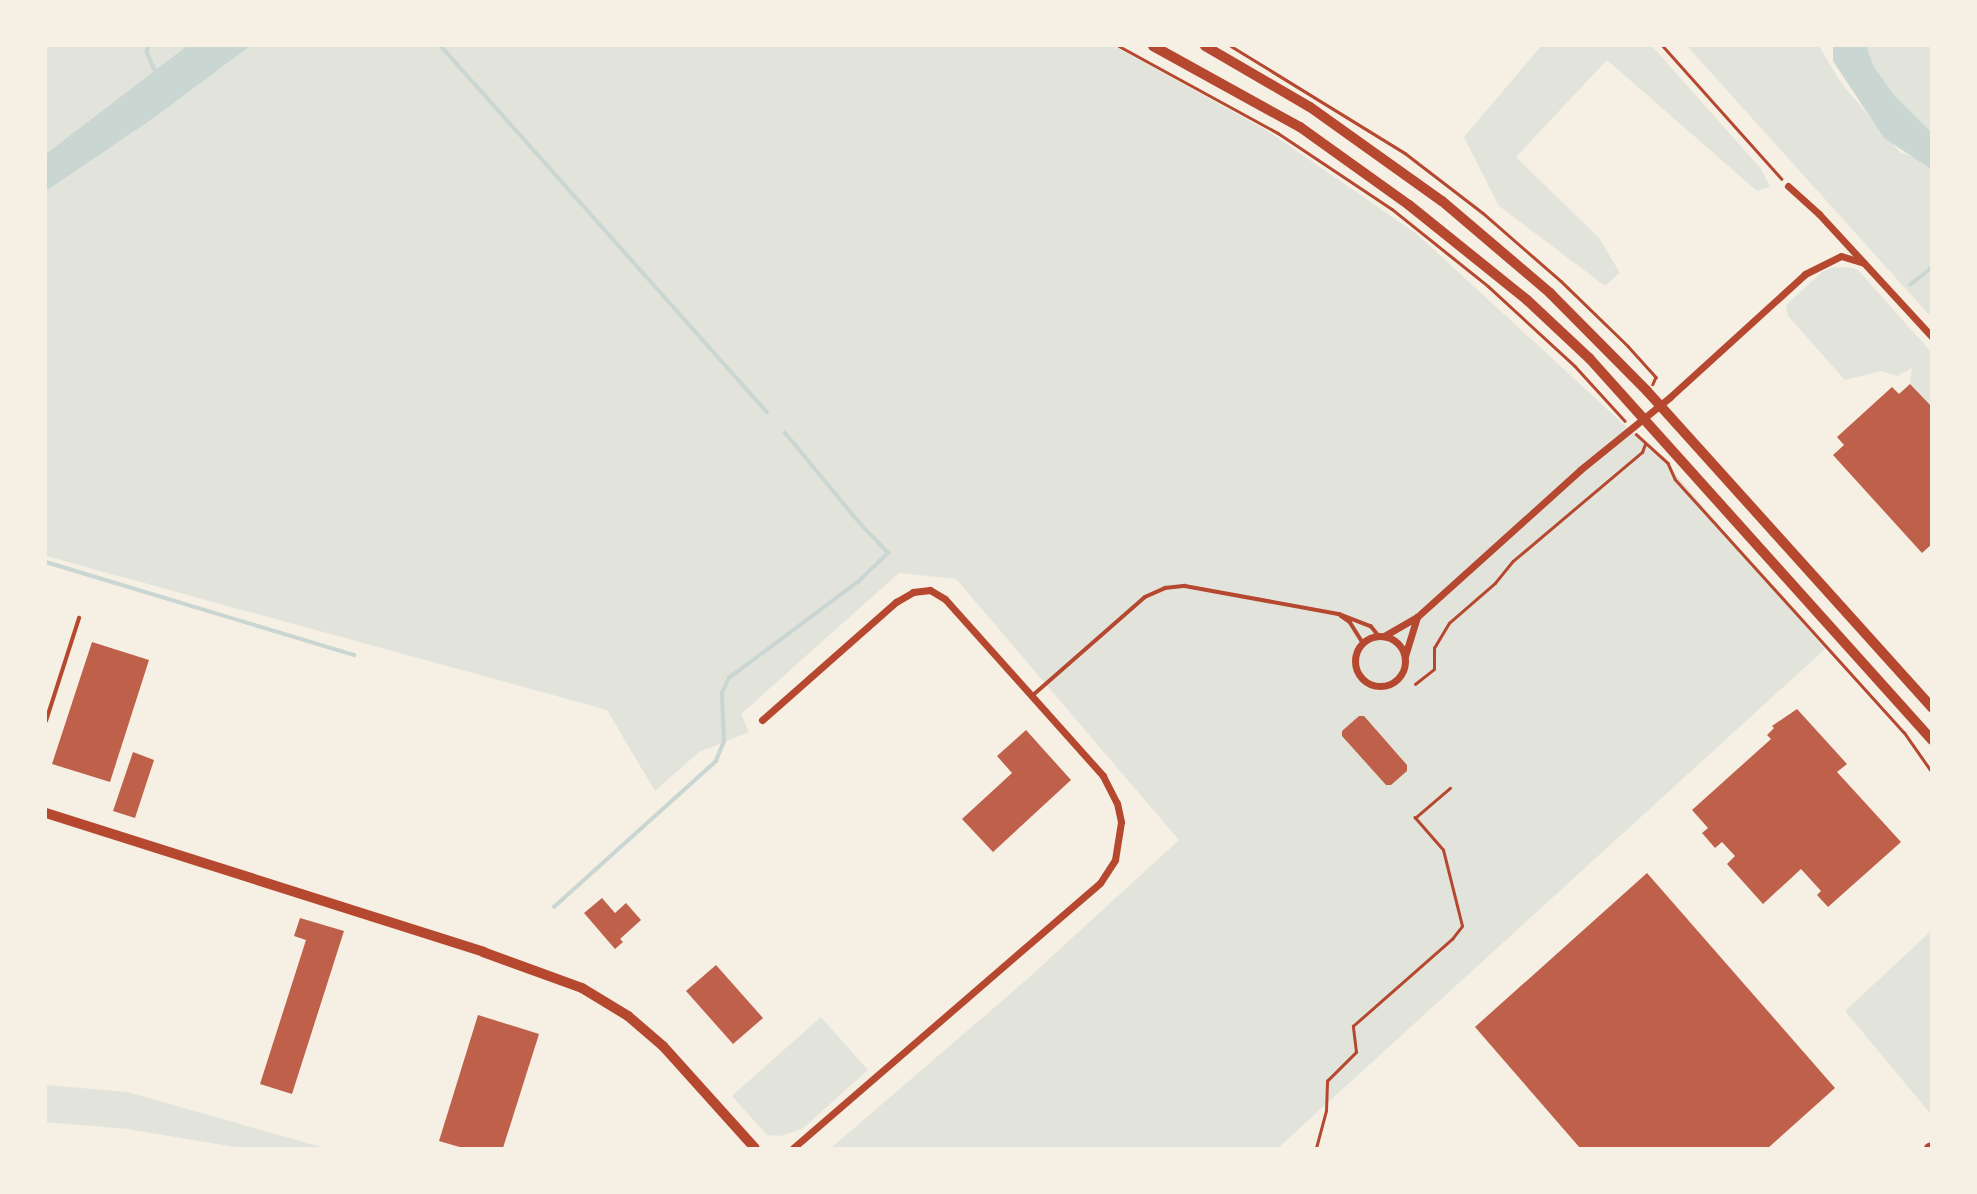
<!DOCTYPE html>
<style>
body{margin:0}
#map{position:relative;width:1977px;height:1194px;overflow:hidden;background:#f6efe4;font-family:"Roboto Condensed",sans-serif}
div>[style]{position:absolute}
.green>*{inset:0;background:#e2e4dc}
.water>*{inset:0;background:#c9d6d2}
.stream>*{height:3.5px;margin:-1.75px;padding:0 1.75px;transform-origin:1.75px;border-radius:1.75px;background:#c9d6d2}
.building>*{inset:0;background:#bf614a}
.path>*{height:2.5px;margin:-1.25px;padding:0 1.25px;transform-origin:1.25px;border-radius:1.25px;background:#b5482f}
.service>*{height:3.5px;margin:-1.75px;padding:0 1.75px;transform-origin:1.75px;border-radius:1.75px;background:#b5482f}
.minor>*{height:7px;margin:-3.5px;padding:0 3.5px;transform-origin:3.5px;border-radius:3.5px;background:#b5482f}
.minor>.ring{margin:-3.5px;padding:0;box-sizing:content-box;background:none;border:7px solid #b5482f;border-radius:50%}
.tertiary>*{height:10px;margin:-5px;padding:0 5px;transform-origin:5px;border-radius:5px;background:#b5482f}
.secondary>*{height:10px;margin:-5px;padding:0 5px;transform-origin:5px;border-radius:5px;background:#b5482f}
span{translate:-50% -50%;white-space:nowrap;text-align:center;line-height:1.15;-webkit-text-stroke:6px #f6efe4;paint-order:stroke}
.frame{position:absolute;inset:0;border:47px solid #f6efe4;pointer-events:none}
</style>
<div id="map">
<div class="green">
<div style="clip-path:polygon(46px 46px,1114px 46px,1268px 131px,1417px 234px,1645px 444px,1654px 449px,1825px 649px,1278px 1148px,831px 1148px,1025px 981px,1179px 840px,956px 579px,899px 573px,741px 714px,749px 732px,699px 752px,655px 791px,607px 710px,46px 556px)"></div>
<div style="clip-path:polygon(1541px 46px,1652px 46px,1761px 169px,1770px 187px,1757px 191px,1607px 60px,1516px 157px,1599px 238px,1620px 273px,1605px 286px,1499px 206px,1464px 137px)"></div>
<div style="clip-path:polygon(1687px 46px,1819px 46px,1841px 83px,1900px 152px,1931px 164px,1931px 317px)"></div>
<div style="clip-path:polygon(1854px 46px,1931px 46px,1931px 141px,1878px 86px)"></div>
<div style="clip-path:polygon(1847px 267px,1858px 270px,1931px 352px,1931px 407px,1910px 384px,1912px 368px,1897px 376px,1881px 371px,1845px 380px,1788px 316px,1786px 305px,1822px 272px,1831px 268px)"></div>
<div style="clip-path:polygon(1931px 931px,1932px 1111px,1929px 1112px,1845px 1011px)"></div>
<div style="clip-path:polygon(821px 1017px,868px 1070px,802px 1129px,781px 1136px,767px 1135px,732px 1096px)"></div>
<div style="clip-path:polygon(46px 1085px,127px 1092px,325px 1148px,241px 1148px,128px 1129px,46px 1122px)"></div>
</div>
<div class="water">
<div style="clip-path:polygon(187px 46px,250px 46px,152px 119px,46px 191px,46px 154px)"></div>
<div style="clip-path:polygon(1833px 46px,1866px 46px,1874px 67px,1894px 95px,1931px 132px,1931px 169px,1884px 138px,1833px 61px)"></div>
</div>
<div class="stream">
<div style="left:149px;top:46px;width:6px;rotate:108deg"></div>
<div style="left:147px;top:52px;width:24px;rotate:66deg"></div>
<div style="left:441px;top:46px;width:490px;rotate:48.3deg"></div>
<div style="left:1910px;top:285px;width:28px;rotate:-39deg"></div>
<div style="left:46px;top:562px;width:322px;rotate:16.8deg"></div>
<div style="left:554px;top:907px;width:218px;rotate:-42deg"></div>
<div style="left:716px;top:761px;width:22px;rotate:-68deg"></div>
<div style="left:724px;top:741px;width:48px;rotate:-92.4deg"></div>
<div style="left:722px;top:693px;width:17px;rotate:-65deg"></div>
<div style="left:729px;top:678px;width:161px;rotate:-36.7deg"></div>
<div style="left:858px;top:582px;width:42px;rotate:-44deg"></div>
<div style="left:888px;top:553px;width:40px;rotate:-134deg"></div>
<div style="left:860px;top:524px;width:118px;rotate:-129.5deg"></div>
</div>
<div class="building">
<div style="clip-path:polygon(1910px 384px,1932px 407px,1932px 544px,1922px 553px,1833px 455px,1844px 445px,1837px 437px,1892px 387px,1899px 394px)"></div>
<div style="clip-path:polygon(92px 642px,149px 660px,110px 782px,52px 764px)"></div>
<div style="clip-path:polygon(1797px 709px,1847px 764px,1837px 772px,1901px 842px,1828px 907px,1817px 895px,1821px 891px,1801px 869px,1763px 904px,1727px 864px,1735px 856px,1722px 842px,1715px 848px,1702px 833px,1708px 828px,1692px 810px,1771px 739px,1767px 735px,1774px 728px,1772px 726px)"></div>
<div style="clip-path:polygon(1359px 716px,1364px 716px,1407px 765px,1407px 771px,1391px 785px,1386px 785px,1342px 736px,1342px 731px)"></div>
<div style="clip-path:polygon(1026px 730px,1071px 780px,993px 852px,962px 819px,1012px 773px,997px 756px)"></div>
<div style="clip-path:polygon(133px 752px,154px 760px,135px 818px,113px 811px)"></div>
<div style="clip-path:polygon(1647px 873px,1835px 1088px,1768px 1148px,1580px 1148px,1475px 1027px)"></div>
<div style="clip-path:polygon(602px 898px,615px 913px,626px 903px,641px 920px,620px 939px,623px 942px,615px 949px,584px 913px)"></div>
<div style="clip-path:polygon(300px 918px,344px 931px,292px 1094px,260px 1084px,306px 940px,294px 936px)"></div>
<div style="clip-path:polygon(716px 965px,763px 1018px,733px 1044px,686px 991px)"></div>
<div style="clip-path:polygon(478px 1015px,539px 1034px,503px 1148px,463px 1148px,439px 1141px)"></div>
</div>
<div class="path">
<div style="left:1119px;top:46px;width:181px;rotate:28.7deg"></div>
<div style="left:1278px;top:133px;width:137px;rotate:33.7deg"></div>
<div style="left:1392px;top:209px;width:123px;rotate:38.7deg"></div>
<div style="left:1488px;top:286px;width:118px;rotate:42.6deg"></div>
<div style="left:1575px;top:366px;width:74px;rotate:47.7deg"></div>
<div style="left:1231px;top:46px;width:204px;rotate:31.6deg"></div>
<div style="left:1405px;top:153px;width:98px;rotate:37.6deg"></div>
<div style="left:1483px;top:213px;width:103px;rotate:41.1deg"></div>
<div style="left:1561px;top:281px;width:93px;rotate:44.1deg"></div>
<div style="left:1628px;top:346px;width:42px;rotate:47.9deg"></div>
<div style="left:1656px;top:377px;width:8px;rotate:113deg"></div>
<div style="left:1663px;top:46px;width:178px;rotate:48.2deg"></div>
<div style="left:1636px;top:434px;width:43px;rotate:42.2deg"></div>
<div style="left:1668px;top:463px;width:17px;rotate:66deg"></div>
<div style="left:1675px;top:479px;width:341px;rotate:47.9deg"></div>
<div style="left:1904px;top:732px;width:49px;rotate:55deg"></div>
<div style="left:1415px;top:684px;width:24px;rotate:-38deg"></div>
<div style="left:1434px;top:669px;width:21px;rotate:-90deg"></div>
<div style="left:1434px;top:648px;width:29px;rotate:-59deg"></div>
<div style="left:1449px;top:623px;width:61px;rotate:-41deg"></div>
<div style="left:1495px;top:583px;width:28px;rotate:-51deg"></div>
<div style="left:1513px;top:561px;width:169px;rotate:-40.2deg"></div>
<div style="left:1642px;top:452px;width:9px;rotate:-69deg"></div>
<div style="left:1316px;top:1148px;width:38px;rotate:-75deg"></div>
<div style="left:1326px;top:1111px;width:30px;rotate:-88deg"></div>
<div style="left:1327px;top:1081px;width:41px;rotate:-45deg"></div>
<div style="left:1356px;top:1052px;width:26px;rotate:-97deg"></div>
<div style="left:1353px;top:1026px;width:132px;rotate:-41.3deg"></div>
<div style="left:1452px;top:939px;width:16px;rotate:-52deg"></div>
<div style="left:1462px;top:926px;width:78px;rotate:-104deg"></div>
<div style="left:1443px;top:850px;width:43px;rotate:-131.2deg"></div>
<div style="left:1415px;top:818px;width:46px;rotate:-40.6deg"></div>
</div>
<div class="service">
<div style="left:1341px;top:616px;width:11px;rotate:34deg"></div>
<div style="left:1350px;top:622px;width:25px;rotate:58deg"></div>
<div style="left:1032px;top:696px;width:150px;rotate:-41.2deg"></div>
<div style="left:1145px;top:597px;width:22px;rotate:-24deg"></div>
<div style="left:1165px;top:588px;width:20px;rotate:-6deg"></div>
<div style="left:1185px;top:586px;width:157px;rotate:10.3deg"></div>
<div style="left:1339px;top:614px;width:34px;rotate:21deg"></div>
<div style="left:1371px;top:626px;width:13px;rotate:51deg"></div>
<div style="left:46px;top:721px;width:108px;rotate:-72.2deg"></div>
</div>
<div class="minor">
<div style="left:1788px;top:186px;width:42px;rotate:42.1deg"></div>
<div style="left:1819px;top:214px;width:167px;rotate:47.4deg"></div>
<div class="ring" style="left:1355px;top:636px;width:43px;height:43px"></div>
<div style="left:1384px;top:636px;width:38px;rotate:-30deg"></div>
<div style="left:1417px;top:617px;width:219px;rotate:-42deg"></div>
<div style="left:1580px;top:470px;width:116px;rotate:-39deg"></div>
<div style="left:1670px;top:397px;width:183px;rotate:-42.3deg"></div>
<div style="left:1805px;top:274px;width:40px;rotate:-26.6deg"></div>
<div style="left:1841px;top:256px;width:24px;rotate:17deg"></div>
<div style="left:1405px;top:656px;width:41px;rotate:-72.9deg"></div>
<div style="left:762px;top:720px;width:179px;rotate:-41.4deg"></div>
<div style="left:896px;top:602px;width:20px;rotate:-30deg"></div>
<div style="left:913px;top:592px;width:17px;rotate:-7deg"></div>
<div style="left:930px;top:590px;width:17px;rotate:31deg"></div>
<div style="left:945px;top:599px;width:237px;rotate:48.2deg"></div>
<div style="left:1103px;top:776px;width:30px;rotate:63deg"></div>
<div style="left:1117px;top:803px;width:19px;rotate:78deg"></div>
<div style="left:1121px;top:822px;width:38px;rotate:99deg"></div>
<div style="left:1115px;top:860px;width:27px;rotate:123deg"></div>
<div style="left:1100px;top:883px;width:406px;rotate:139.2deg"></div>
</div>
<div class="tertiary">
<div style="left:46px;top:813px;width:459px;rotate:17.6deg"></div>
<div style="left:483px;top:952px;width:105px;rotate:20deg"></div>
<div style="left:582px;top:988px;width:54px;rotate:31.3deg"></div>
<div style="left:628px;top:1016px;width:46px;rotate:40.6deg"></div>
<div style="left:663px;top:1046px;width:137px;rotate:48deg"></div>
</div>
<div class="secondary">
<div style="left:1153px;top:46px;width:168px;rotate:28.9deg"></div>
<div style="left:1300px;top:127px;width:134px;rotate:35.6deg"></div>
<div style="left:1409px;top:205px;width:151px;rotate:38.8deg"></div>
<div style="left:1527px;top:300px;width:86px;rotate:43.1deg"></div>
<div style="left:1590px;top:359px;width:512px;rotate:48.09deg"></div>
<div style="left:1205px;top:46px;width:121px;rotate:30.2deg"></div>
<div style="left:1310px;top:107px;width:162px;rotate:35.5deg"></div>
<div style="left:1442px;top:201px;width:142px;rotate:40.4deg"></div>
<div style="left:1550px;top:293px;width:138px;rotate:45.3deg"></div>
<div style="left:1647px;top:391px;width:426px;rotate:48deg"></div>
<div style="left:1929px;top:1148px;width:3px;rotate:-18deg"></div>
</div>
<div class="frame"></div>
</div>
